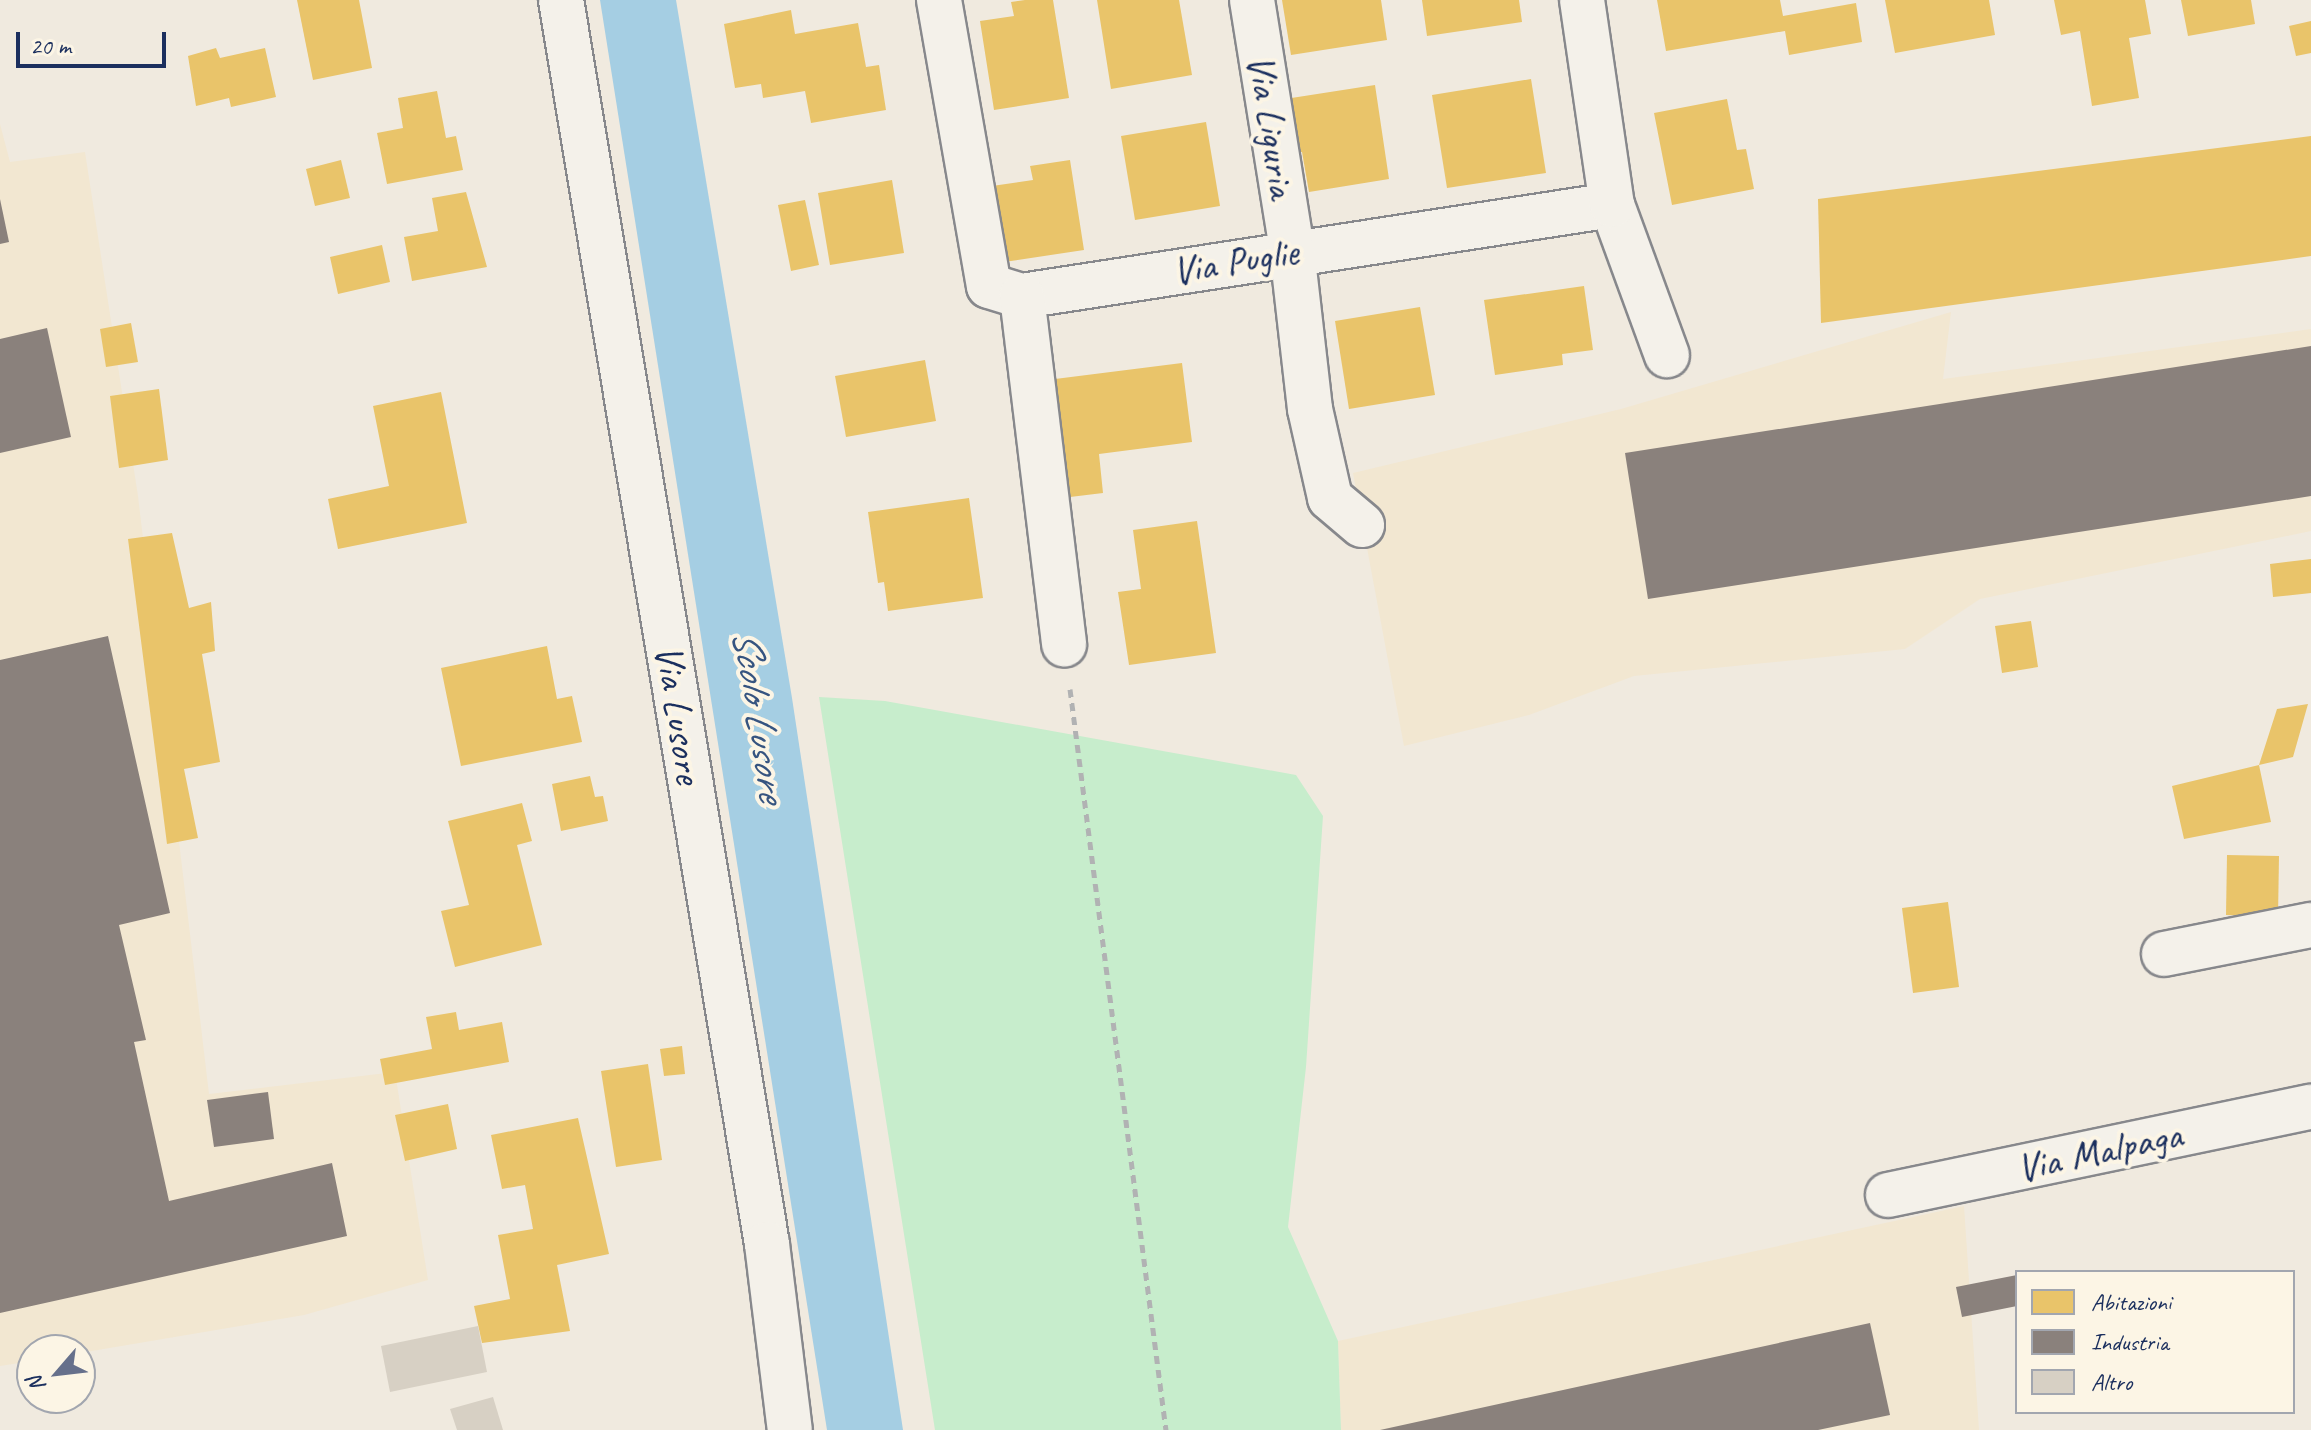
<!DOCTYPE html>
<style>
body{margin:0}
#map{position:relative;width:2311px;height:1430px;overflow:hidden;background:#f0eadf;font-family:Caveat,sans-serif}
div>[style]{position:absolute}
.built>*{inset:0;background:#f2e7d1}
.green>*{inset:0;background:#c7edcc}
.water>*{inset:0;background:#a5cee3}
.homes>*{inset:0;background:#e9c46a}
.industry>*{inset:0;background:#8a817c}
.building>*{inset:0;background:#d7d0c4}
.path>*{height:5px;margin-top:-2.5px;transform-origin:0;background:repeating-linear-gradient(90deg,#b1b2b3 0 8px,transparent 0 14px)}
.roads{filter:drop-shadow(2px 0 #87888c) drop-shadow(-2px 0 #87888c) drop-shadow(0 2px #87888c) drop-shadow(0 -2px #87888c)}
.minor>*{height:44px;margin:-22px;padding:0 22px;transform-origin:22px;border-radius:22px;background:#f4f1ea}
span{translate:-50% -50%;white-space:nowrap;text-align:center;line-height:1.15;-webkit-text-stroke:8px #fcf5e5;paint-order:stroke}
.street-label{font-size:40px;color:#1b2f5e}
.water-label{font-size:42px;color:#365480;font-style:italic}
.legend{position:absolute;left:2015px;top:1270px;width:280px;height:144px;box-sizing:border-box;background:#fcf5e5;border:2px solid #a2a6af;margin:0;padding:10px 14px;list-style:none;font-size:24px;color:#1b2f5e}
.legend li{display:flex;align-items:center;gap:16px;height:40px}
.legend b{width:40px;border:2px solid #a2a6af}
.north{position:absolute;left:16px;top:1334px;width:80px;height:80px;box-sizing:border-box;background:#fcf5e5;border:2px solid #a2a6af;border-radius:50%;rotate:242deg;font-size:22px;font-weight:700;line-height:32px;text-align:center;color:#1b2f5e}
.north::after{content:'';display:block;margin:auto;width:28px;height:36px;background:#66708b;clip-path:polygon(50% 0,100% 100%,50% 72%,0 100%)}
.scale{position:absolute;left:16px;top:32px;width:150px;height:36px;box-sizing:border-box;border:4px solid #1b2f5e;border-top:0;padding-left:10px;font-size:24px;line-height:28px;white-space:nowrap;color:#1b2f5e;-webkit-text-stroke:6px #fcf5e5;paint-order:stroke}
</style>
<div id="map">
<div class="built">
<div style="clip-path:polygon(0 124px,10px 162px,85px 152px,138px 496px,209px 1094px,395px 1072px,428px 1280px,304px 1315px,80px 1353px,32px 1350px,32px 1361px,0 1366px)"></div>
<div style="clip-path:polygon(1951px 312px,1943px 379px,2311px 329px,2311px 531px,1980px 599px,1905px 649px,1634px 676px,1529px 715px,1404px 746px,1353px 473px,1621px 409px)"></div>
<div style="clip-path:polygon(1964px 1206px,1979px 1430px,1341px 1430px,1338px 1341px)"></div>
</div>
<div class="green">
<div style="clip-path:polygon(819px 697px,885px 701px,1296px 775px,1323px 816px,1306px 1067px,1288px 1227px,1338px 1341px,1341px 1430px,935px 1430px)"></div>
</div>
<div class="water">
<div style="clip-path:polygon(600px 0,676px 0,792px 698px,903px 1430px,827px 1430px)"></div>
</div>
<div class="homes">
<div style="clip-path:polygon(297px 0,359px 0,372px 68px,313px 80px)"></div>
<div style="clip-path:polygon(1025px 0,1053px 0,1069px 98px,994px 110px,980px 21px,1014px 16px,1011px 2px)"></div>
<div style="clip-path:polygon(1097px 0,1179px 0,1192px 75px,1111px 89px)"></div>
<div style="clip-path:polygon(1282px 0,1381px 0,1387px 40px,1291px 55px)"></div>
<div style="clip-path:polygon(1422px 0,1519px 0,1522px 22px,1427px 36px)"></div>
<div style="clip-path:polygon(1657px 0,1780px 0,1783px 16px,1856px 3px,1862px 42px,1789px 55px,1785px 31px,1666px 51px)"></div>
<div style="clip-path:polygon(1885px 0,1989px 0,1995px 35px,1895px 53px)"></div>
<div style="clip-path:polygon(2054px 0,2145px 0,2151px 34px,2129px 38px,2139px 98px,2092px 106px,2080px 31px,2061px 35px)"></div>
<div style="clip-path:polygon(2181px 0,2251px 0,2255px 24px,2188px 36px)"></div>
<div style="clip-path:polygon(791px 10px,795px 34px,858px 23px,866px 67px,879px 65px,886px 110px,811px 123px,805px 91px,763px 98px,761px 84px,735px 88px,724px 24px)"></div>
<div style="clip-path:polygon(2311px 21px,2311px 53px,2296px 56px,2289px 26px)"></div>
<div style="clip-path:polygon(216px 48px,220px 58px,265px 48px,276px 97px,231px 107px,229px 98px,196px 106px,188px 56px)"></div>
<div style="clip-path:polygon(1531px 79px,1546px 173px,1447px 188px,1432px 95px)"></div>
<div style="clip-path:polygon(1375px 85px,1389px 179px,1309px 192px,1302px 152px,1294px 153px,1285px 99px)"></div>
<div style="clip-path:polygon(437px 91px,446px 138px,456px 136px,463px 170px,387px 184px,377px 133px,403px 128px,398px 98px)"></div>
<div style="clip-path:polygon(1727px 99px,1737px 150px,1746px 149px,1754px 189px,1672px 205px,1654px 113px)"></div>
<div style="clip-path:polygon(1206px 122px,1220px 206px,1135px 220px,1121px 136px)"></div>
<div style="clip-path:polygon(2311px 136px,2311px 256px,1821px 323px,1818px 199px)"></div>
<div style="clip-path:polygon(341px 160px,350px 198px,315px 206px,306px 169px)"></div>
<div style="clip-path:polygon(1070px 160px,1084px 250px,1004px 262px,992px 186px,1033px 180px,1030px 166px)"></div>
<div style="clip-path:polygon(892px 180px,904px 253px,830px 265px,818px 193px)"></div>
<div style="clip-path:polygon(466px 192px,487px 267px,412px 281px,404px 237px,438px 231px,432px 198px)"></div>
<div style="clip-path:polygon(805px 200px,819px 265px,791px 271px,778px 205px)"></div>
<div style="clip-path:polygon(382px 245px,390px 282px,338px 294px,330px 257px)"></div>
<div style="clip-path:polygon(1584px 286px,1593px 350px,1562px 354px,1563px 365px,1495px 375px,1484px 300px)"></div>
<div style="clip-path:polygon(1420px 307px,1435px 395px,1349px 409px,1335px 321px)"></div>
<div style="clip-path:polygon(131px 323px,138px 362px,106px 367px,100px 329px)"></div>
<div style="clip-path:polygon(925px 360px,936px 421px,846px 437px,835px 376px)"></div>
<div style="clip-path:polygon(1182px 363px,1192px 442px,1099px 454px,1103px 493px,1070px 497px,1055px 379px)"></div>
<div style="clip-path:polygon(159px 389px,168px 460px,119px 468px,110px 396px)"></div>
<div style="clip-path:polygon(441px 392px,467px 523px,338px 549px,328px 499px,389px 486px,373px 406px)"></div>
<div style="clip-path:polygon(969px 498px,983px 598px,888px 611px,884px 582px,878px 583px,868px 512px)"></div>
<div style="clip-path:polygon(1197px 521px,1216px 653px,1129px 665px,1118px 592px,1141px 589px,1133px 530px)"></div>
<div style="clip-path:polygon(172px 533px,189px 608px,211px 602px,215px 651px,202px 654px,220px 762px,184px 769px,198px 838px,167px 844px,128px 539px)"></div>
<div style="clip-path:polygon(2311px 559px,2311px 593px,2273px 597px,2270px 564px)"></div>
<div style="clip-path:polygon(2031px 621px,2038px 667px,2002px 673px,1995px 626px)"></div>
<div style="clip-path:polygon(547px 646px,557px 699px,572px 696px,582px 742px,461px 766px,441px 668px)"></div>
<div style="clip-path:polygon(2308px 704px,2293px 757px,2259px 765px,2271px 822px,2184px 839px,2172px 786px,2259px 765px,2277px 709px)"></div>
<div style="clip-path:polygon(590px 776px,595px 797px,603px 796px,608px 821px,561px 831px,552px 784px)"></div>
<div style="clip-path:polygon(522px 803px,532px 841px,517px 845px,542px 945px,455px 967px,441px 911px,469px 905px,448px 821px)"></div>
<div style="clip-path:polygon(2227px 855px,2279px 856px,2278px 917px,2226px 915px)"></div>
<div style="clip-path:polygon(1948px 902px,1959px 987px,1913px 993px,1902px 908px)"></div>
<div style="clip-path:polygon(456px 1012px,459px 1030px,502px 1022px,509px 1062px,385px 1085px,380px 1059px,432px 1049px,426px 1017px)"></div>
<div style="clip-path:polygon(682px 1046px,685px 1074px,664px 1076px,660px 1049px)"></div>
<div style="clip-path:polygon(648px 1064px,662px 1160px,616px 1167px,601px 1071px)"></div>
<div style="clip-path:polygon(448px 1104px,457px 1149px,405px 1161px,395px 1115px)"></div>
<div style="clip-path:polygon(578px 1118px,609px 1254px,557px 1265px,570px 1331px,482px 1343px,474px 1306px,510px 1299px,498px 1235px,533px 1229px,525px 1185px,502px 1189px,491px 1135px)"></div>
</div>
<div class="industry">
<div style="clip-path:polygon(0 199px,9px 242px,0 244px)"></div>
<div style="clip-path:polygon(47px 328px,71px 437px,0 453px,0 339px)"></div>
<div style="clip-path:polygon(2311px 346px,2311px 496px,1648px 599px,1625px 453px)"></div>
<div style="clip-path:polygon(108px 636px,170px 913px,119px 925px,146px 1040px,134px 1042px,169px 1201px,332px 1163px,347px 1236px,0 1313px,0 660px)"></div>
<div style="clip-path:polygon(268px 1092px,274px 1139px,214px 1147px,207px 1100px)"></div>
<div style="clip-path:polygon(2017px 1275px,2017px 1306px,1962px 1317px,1956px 1287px)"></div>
<div style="clip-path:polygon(1870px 1323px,1890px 1415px,1818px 1430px,1380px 1430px)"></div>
</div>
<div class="building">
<div style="clip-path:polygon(478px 1326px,487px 1372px,390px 1392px,381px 1346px)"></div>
<div style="clip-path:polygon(493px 1397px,503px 1430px,457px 1430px,450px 1409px)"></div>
</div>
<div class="path">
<div style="left:1070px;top:689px;width:747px;rotate:82.62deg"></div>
</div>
<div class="roads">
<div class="minor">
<div style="left:561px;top:0;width:1261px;rotate:80.6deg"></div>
<div style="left:767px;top:1244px;width:187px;rotate:83deg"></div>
<div style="left:939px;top:0;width:290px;rotate:80.1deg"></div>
<div style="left:989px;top:286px;width:34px;rotate:17deg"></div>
<div style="left:1022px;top:296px;width:597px;rotate:-8.77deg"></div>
<div style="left:1612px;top:205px;width:160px;rotate:69.9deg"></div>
<div style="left:1252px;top:0;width:254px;rotate:80.9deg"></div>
<div style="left:1292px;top:251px;width:159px;rotate:83.5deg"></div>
<div style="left:1310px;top:409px;width:91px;rotate:77.3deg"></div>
<div style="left:1330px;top:498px;width:42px;rotate:40.2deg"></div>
<div style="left:1582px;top:0;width:207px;rotate:81.7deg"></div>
<div style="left:1022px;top:296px;width:351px;rotate:83.1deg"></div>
<div style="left:2164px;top:954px;width:150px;rotate:-11.2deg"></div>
<div style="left:1888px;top:1195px;width:432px;rotate:-11.8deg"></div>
</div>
</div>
<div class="street-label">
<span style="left:1272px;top:126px;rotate:81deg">Via Liguria</span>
<span style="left:1235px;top:261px;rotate:-9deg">Via Puglie</span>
<span style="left:679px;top:714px;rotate:81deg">Via Lusore</span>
<span style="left:2099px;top:1151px;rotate:-12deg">Via Malpaga</span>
</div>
<div class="water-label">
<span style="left:759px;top:715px;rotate:81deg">Scolo Lusore</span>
</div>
<ul class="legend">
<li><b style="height:22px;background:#e9c46a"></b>Abitazioni</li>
<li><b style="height:22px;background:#8a817c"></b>Industria</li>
<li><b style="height:22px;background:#d7d0c4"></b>Altro</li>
</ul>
<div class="north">N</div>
<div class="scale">20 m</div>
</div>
